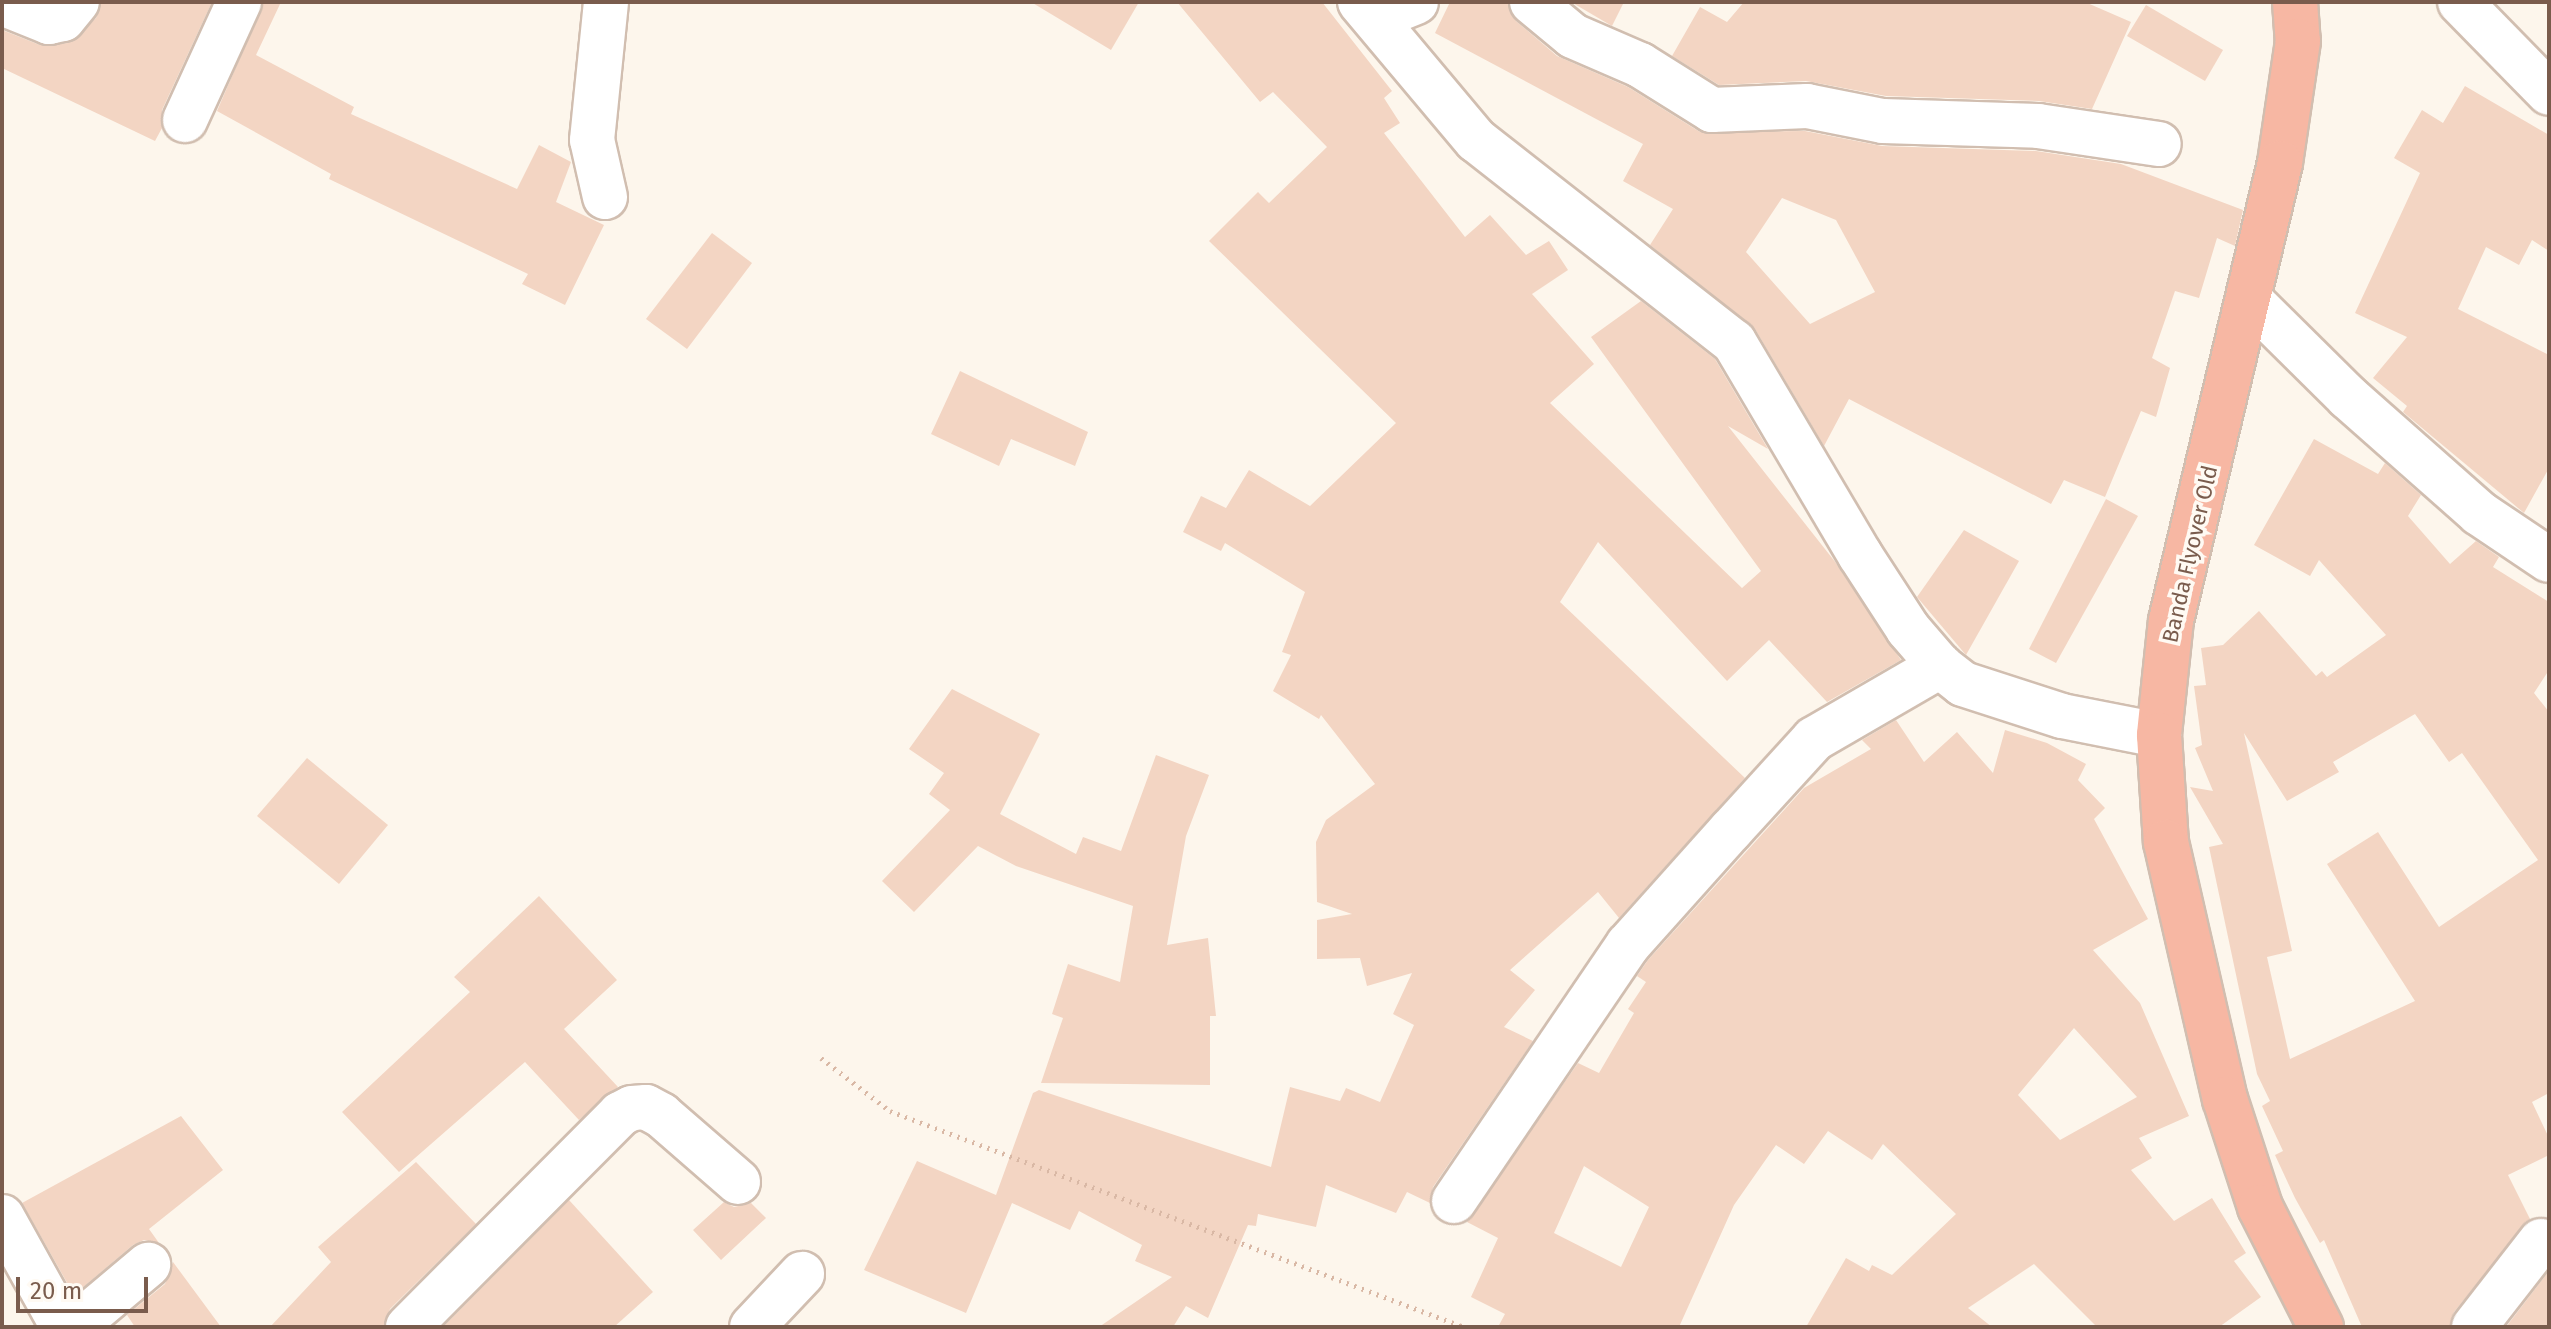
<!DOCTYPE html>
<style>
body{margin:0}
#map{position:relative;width:2551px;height:1329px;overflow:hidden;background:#fdf6ec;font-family:"Fira Sans",sans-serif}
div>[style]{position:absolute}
.building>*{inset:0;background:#f3d5c3}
.path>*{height:5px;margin-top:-2.5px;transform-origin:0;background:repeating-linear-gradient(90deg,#d9b8a5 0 2px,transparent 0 8px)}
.roads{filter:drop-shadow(2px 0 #d1beb0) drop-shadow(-2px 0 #d1beb0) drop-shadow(0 2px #d1beb0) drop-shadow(0 -2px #d1beb0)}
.minor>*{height:44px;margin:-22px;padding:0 22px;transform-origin:22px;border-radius:22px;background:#fff}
.highway>*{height:44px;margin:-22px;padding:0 22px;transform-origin:22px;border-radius:22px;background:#f7b7a3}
span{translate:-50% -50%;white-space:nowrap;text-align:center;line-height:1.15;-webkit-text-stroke:7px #fffaf3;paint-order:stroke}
.street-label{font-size:22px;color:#7a5c4d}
.frame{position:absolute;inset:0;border:4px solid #7a5c4d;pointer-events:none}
.scale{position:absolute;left:16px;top:1277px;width:132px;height:36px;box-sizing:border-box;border:4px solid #7a5c4d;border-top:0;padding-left:10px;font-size:24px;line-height:28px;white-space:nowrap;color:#7a5c4d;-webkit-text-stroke:6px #fffaf3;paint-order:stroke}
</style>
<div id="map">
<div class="building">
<div style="clip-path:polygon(101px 2px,212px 2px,162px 110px,162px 128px,155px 141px,2px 68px,2px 30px,40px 45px,68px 43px,96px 18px)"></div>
<div style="clip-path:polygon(264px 2px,281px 2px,256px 55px,354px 107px,351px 114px,517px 189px,539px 145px,571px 162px,556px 202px,604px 225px,565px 305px,522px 284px,528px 274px,329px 179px,331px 174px,217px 111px)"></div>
<div style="clip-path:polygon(1031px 2px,1139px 2px,1111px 50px)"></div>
<div style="clip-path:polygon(1177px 2px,1322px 2px,1392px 91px,1384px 98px,1400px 123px,1384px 133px,1465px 237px,1490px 215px,1526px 255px,1549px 241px,1568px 270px,1532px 294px,1594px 364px,1550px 403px,1742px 588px,1761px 571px,1591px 337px,1641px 301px,1715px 359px,1768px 449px,1728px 426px,1836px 563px,1901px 660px,1827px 702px,1769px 640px,1727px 681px,1598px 542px,1560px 602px,1745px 778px,1619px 918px,1598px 892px,1510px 970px,1535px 990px,1504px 1027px,1533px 1041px,1433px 1187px,1430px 1203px,1407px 1192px,1396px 1213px,1326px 1185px,1316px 1227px,1258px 1214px,1256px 1226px,1248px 1225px,1208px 1318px,1186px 1306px,1173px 1327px,1099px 1327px,1172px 1277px,1135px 1261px,1142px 1245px,1079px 1211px,1070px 1230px,1012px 1203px,966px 1313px,864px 1270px,917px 1161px,996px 1195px,1033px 1093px,1039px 1090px,1271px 1167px,1290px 1087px,1340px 1101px,1346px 1088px,1380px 1102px,1414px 1025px,1393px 1014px,1412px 973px,1367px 986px,1360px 958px,1317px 959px,1317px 920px,1352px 914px,1317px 902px,1316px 842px,1326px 820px,1375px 784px,1321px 715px,1319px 719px,1273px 691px,1291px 655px,1282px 652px,1305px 592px,1225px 543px,1221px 551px,1183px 532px,1201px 496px,1226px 508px,1249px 470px,1310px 506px,1396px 423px,1209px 241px,1258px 192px,1269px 203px,1327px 147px,1273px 92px,1260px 102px)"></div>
<div style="clip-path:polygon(evenodd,1450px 2px,1508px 2px,1516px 21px,1557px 56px,1628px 87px,1700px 132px,1805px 131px,1882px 146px,2036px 151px,2121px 164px,2243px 210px,2235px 246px,2217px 238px,2199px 298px,2175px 291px,2152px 358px,2170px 368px,2156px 417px,2141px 411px,2105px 497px,2064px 480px,2051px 504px,1849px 399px,1824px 446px,1755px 329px,1650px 245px,1673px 209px,1623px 181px,1643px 144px,1435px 33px,1450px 2px,1782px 198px,1836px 220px,1875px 292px,1810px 324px,1746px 252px,1782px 198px)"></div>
<div style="clip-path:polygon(1571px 2px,1624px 2px,1612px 26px)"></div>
<div style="clip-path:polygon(1744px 2px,2085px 2px,2131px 22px,2092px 109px,2039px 101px,1886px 96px,1806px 81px,1719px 85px,1672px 56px,1700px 7px,1727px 22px)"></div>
<div style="clip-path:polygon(2146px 5px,2223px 50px,2205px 81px,2127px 36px)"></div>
<div style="clip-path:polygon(2465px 86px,2549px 135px,2549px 251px,2532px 240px,2519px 265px,2486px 247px,2458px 309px,2549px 355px,2549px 468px,2524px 513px,2403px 412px,2407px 406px,2373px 378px,2407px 337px,2355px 313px,2420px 173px,2394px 158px,2422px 110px,2443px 123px)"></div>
<div style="clip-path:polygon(712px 233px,752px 263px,687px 349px,646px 319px)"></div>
<div style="clip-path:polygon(960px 371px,1088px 432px,1075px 466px,1011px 439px,999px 466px,931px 434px)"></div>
<div style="clip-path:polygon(evenodd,2314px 439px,2378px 474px,2385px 463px,2421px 495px,2408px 516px,2450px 564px,2476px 541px,2499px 557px,2493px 567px,2549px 602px,2549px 670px,2534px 693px,2549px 712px,2549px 1093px,2532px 1102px,2549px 1138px,2549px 1155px,2508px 1175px,2530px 1219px,2454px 1312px,2450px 1327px,2362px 1327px,2324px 1240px,2320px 1243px,2295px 1198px,2275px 1155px,2283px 1151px,2262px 1106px,2270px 1101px,2257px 1074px,2209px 847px,2223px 844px,2190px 787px,2213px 791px,2195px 748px,2202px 745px,2194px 686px,2206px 685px,2201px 648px,2223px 645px,2259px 611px,2316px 676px,2322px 671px,2327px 677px,2386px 635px,2319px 560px,2310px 576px,2254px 545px,2314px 439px,2415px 714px,2449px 762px,2462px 753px,2538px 860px,2439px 927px,2378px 832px,2327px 864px,2415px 1001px,2290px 1059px,2267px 957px,2292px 951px,2244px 733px,2287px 801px,2339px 772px,2333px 762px,2415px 714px)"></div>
<div style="clip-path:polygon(2106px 499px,2138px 516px,2056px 663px,2029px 649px)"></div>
<div style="clip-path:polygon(1964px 530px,2019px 561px,1966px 655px,1917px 597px)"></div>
<div style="clip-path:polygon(952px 689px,1040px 734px,1000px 814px,1076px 854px,1083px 837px,1121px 851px,1156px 755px,1209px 775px,1186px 836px,1167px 945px,1208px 938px,1216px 1016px,1210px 1016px,1210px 1085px,1041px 1083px,1063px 1018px,1052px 1014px,1068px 964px,1120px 982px,1133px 906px,1016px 866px,978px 846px,914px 912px,882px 881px,950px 810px,929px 794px,944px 773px,909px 749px)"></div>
<div style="clip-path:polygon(evenodd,1896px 720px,1924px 762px,1957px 732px,1993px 773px,2005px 730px,2047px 743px,2086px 764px,2078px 780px,2105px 808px,2094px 819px,2148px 919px,2093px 950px,2140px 1003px,2189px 1116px,2139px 1138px,2152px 1158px,2131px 1170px,2174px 1221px,2212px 1198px,2246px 1253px,2234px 1261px,2261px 1297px,2219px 1327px,2097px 1327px,2034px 1264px,1968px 1308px,1992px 1327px,1806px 1327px,1846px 1258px,1869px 1271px,1872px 1265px,1892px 1275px,1956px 1214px,1883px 1144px,1872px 1160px,1828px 1131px,1804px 1164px,1776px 1145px,1734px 1205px,1679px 1327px,1498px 1327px,1505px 1314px,1471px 1297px,1498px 1238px,1467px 1222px,1578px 1063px,1599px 1073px,1634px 1013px,1628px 1009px,1646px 982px,1637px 976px,1648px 960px,1804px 788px,1871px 749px,1862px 740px,1896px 720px,2074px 1028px,2137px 1097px,2060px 1140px,2018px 1095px,2074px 1028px,1896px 720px,1584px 1166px,1649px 1207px,1621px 1267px,1554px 1233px,1584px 1166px)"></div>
<div style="clip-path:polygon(307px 758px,388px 825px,339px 884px,257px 816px)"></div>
<div style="clip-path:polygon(539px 896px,617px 980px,564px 1029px,618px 1087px,579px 1120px,525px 1062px,399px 1172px,342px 1112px,470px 992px,454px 977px)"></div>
<div style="clip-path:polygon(181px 1116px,223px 1170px,149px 1229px,159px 1243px,144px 1240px,133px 1245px,74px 1295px,22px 1203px)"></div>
<div style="clip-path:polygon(416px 1162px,476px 1224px,390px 1309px,384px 1327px,270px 1327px,331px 1262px,318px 1247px)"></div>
<div style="clip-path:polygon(569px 1200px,653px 1292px,614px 1327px,443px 1327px)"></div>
<div style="clip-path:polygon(724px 1202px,734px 1207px,751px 1203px,766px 1218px,721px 1260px,693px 1230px)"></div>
<div style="clip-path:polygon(173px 1262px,221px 1327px,135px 1327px,127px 1315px,165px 1284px)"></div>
<div style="clip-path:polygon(2549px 1271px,2549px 1327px,2506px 1327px)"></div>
</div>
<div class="path">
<div style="left:821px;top:1058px;width:87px;rotate:37.5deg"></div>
<div style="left:890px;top:1111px;width:613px;rotate:20.62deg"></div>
</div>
<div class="roads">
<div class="minor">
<div style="left:1360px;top:2px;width:180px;rotate:50deg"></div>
<div style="left:1476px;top:140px;width:328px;rotate:38.1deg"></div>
<div style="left:1734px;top:342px;width:247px;rotate:59.4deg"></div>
<div style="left:1860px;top:555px;width:88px;rotate:57deg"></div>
<div style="left:1908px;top:629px;width:49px;rotate:49.1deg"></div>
<div style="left:1940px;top:666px;width:29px;rotate:38deg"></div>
<div style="left:1963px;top:684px;width:104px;rotate:17.9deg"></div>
<div style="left:2062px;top:716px;width:99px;rotate:11.1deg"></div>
<div style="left:1532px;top:2px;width:53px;rotate:39.7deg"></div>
<div style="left:1573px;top:36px;width:73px;rotate:23.4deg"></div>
<div style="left:1640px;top:65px;width:85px;rotate:32deg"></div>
<div style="left:1712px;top:110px;width:95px;rotate:-2.4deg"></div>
<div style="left:1807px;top:106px;width:77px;rotate:11.2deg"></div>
<div style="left:1883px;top:121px;width:155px;rotate:1.8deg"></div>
<div style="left:2038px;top:126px;width:122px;rotate:8.5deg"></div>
<div style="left:2460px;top:2px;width:127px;rotate:45.6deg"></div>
<div style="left:2px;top:3px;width:51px;rotate:22deg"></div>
<div style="left:49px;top:22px;width:14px;rotate:-12deg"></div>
<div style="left:63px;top:19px;width:22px;rotate:-51deg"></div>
<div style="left:1376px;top:18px;width:43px;rotate:-21.8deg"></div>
<div style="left:185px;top:120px;width:130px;rotate:-65.4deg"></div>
<div style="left:605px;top:197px;width:58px;rotate:-102.8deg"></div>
<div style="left:592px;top:140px;width:139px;rotate:-84.2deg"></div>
<div style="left:2250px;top:300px;width:138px;rotate:44.7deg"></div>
<div style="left:2348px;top:397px;width:175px;rotate:41.5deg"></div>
<div style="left:2479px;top:513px;width:84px;rotate:33.9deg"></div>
<div style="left:1454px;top:1201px;width:310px;rotate:-55.8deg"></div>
<div style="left:1628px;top:945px;width:154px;rotate:-48.2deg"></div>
<div style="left:1731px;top:830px;width:123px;rotate:-47.6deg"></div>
<div style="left:1814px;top:739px;width:146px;rotate:-30.1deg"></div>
<div style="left:2px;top:1217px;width:126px;rotate:61deg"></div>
<div style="left:74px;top:1327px;width:97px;rotate:-40deg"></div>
<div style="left:408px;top:1327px;width:301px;rotate:-45.1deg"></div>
<div style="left:620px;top:1114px;width:13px;rotate:-27deg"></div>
<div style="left:632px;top:1108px;width:14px;rotate:-4deg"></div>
<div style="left:646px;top:1107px;width:17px;rotate:28deg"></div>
<div style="left:661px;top:1115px;width:102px;rotate:41deg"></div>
<div style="left:752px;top:1327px;width:73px;rotate:-46.7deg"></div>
<div style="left:2474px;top:1327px;width:109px;rotate:-52.1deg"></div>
</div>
<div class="highway">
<div style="left:2295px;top:2px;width:39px;rotate:86deg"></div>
<div style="left:2298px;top:41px;width:123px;rotate:98.4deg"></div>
<div style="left:2280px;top:163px;width:470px;rotate:103.4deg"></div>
<div style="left:2171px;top:620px;width:116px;rotate:96deg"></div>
<div style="left:2159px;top:735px;width:107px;rotate:86.3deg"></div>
<div style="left:2166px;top:842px;width:264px;rotate:77.1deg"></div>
<div style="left:2225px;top:1099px;width:114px;rotate:72deg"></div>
<div style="left:2260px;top:1207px;width:135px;rotate:63.1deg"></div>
</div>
</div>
<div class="street-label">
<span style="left:2190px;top:554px;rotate:-77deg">Banda Flyover Old</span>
</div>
<div class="frame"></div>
<div class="scale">20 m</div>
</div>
